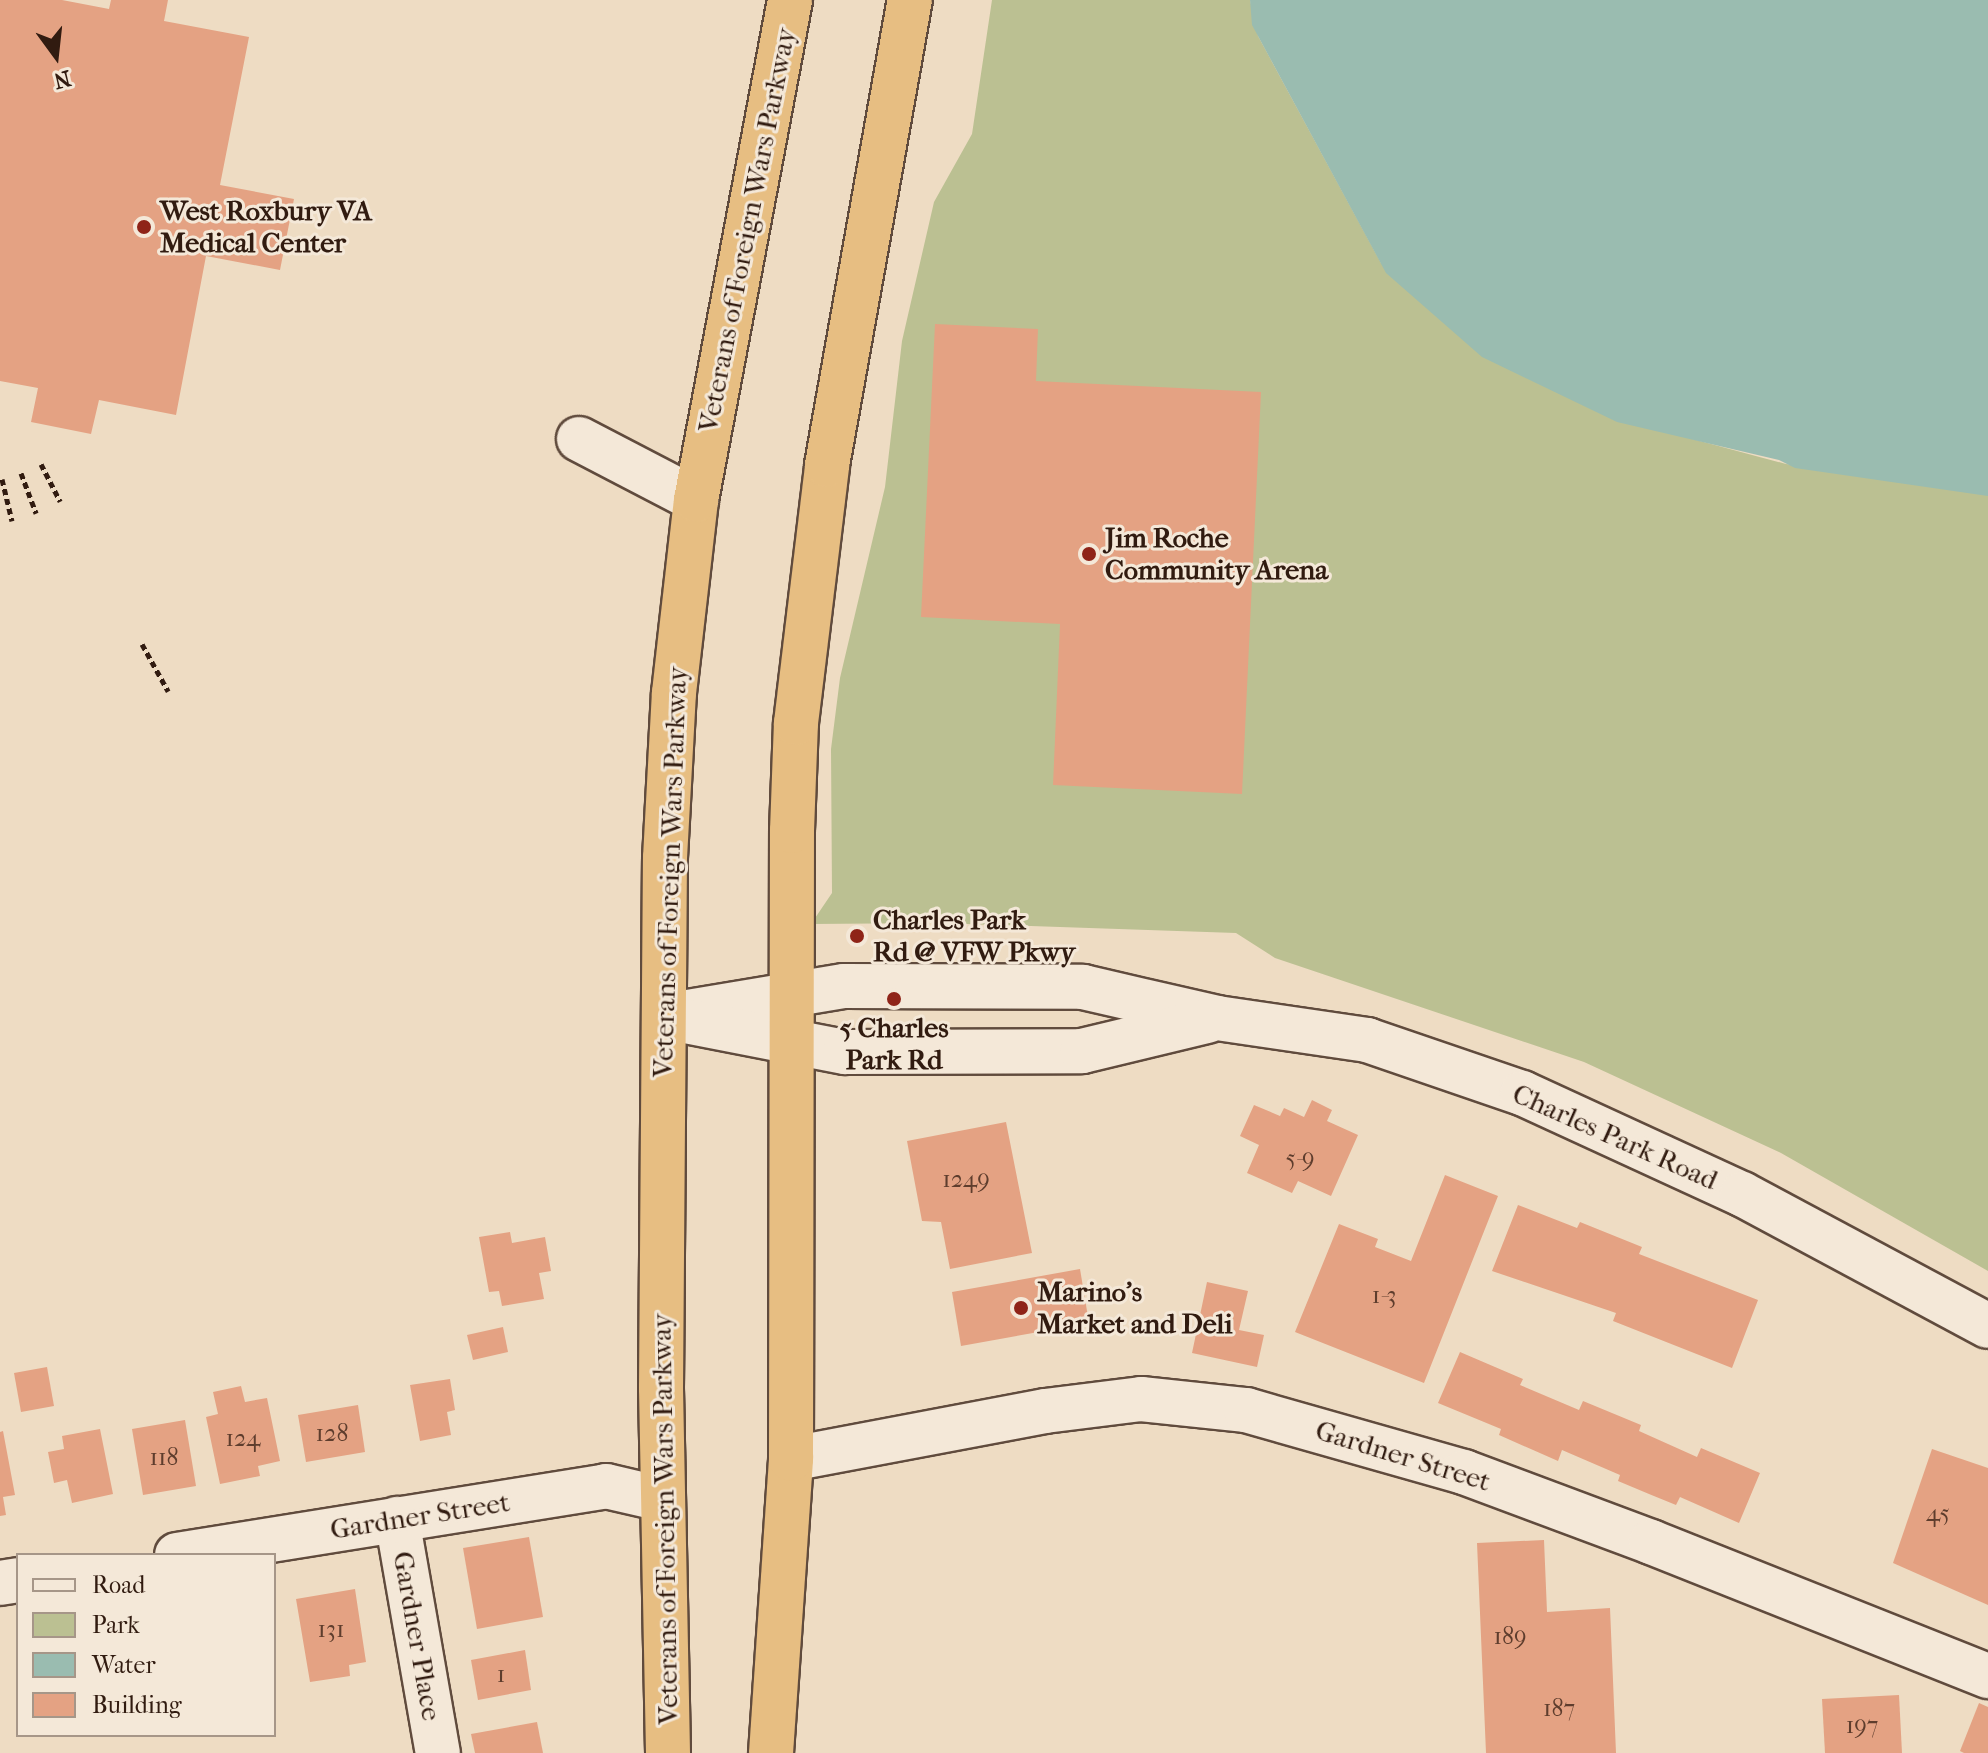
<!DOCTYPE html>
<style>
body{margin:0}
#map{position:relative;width:1988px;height:1753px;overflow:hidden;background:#eedcc3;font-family:"IM FELL French Canon",serif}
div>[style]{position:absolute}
.green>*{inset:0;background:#bbc092}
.water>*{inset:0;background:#9abcb0}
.building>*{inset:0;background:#e4a283}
.path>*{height:5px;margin-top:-2.5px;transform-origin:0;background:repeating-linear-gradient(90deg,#311b10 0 6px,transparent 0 10px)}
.roads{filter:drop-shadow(2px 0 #604b3d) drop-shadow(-2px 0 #604b3d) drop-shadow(0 2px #604b3d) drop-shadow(0 -2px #604b3d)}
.minor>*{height:44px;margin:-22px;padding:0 22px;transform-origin:22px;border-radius:22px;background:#f4e8d8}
.highway>*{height:44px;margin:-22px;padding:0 22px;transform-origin:22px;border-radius:22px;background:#e7be82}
.dots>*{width:22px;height:22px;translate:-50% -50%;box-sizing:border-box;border:4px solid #f4e8d8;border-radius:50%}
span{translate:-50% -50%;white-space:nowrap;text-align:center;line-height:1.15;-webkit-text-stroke:6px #f4e8d8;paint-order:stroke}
.number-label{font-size:24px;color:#5e3d2d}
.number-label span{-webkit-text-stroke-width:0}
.poi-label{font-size:28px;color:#311b10;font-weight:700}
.left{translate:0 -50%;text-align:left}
.street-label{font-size:28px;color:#311b10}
.legend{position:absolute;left:16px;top:1553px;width:260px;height:184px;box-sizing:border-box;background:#f4e8d8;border:2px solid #a69688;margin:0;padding:10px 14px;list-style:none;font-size:24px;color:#311b10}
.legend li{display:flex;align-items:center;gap:16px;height:40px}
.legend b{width:40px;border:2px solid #a69688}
.north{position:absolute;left:16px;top:16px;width:80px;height:80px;-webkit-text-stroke:6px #f4e8d8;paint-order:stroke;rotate:165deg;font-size:22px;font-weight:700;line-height:32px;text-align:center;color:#311b10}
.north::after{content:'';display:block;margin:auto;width:28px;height:36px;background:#311b10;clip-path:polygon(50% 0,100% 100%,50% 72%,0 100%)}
</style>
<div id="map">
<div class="green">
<div style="clip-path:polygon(992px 0,1250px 0,1258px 36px,1381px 263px,1644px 426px,1786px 464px,1988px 488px,1988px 1271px,1781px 1153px,1584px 1062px,1275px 958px,1236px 933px,938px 923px,811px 924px,832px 893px,831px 749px,840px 678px,885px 487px,902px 341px,934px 202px,972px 134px)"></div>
</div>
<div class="water">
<div style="clip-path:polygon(1250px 0,1988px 0,1988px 496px,1795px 468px,1779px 460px,1617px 422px,1482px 357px,1386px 273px,1252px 25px)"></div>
</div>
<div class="building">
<div style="clip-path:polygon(0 0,62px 0,109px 9px,111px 0,168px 0,164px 21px,249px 37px,220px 185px,294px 199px,280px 270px,206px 256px,176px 415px,99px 400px,91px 434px,31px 422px,38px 388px,0 381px)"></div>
<div style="clip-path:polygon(935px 324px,1038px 329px,1036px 381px,1261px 392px,1242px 794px,1053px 785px,1060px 624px,921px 617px)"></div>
<div style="clip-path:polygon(1312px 1100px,1332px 1110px,1327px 1121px,1358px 1135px,1331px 1196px,1298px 1181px,1292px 1193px,1247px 1173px,1259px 1145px,1240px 1136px,1254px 1105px,1280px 1116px,1284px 1108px,1304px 1117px)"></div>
<div style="clip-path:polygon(1006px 1122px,1032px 1253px,950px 1269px,941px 1222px,922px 1221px,907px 1141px)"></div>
<div style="clip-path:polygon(1445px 1175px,1498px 1196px,1424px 1383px,1295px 1332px,1339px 1224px,1378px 1239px,1375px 1247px,1411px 1261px)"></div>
<div style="clip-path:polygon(1518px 1205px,1577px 1228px,1580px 1222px,1642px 1247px,1639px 1254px,1758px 1300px,1732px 1368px,1613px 1321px,1616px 1313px,1492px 1271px)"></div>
<div style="clip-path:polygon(510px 1232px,512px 1243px,545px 1237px,551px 1271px,539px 1273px,544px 1299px,502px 1306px,499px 1291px,489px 1292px,479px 1237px)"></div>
<div style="clip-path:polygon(1080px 1269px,1089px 1323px,961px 1346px,952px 1292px)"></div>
<div style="clip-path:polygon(1207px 1282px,1248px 1291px,1239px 1330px,1264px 1335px,1257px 1367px,1192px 1353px)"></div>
<div style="clip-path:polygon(503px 1327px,508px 1352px,473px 1360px,467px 1335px)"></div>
<div style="clip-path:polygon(1460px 1352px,1523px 1379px,1520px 1385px,1579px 1410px,1583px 1401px,1641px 1425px,1639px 1431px,1697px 1457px,1701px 1448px,1760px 1473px,1739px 1523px,1680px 1497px,1676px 1505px,1649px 1494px,1618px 1481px,1620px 1475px,1562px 1450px,1558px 1461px,1499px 1435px,1501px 1429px,1438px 1403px)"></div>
<div style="clip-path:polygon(47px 1367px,54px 1406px,21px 1412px,14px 1373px)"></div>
<div style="clip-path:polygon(450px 1379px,455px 1410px,447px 1412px,451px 1435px,420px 1441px,410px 1385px)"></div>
<div style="clip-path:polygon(241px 1386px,245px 1402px,267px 1398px,280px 1461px,258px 1466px,260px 1476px,220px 1484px,206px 1417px,218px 1414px,213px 1392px)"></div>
<div style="clip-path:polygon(358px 1405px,365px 1452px,306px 1462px,298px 1415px)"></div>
<div style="clip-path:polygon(185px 1420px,196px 1486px,143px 1495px,132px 1429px)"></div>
<div style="clip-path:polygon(100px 1429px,113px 1494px,72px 1503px,67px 1480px,54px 1483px,48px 1452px,64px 1449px,62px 1436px)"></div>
<div style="clip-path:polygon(3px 1431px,15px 1495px,3px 1497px,6px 1515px,0 1516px,0 1432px)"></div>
<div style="clip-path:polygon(1932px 1449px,1988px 1468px,1988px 1605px,1893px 1563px)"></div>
<div style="clip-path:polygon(529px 1537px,543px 1617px,477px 1629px,463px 1548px)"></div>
<div style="clip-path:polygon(1544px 1540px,1547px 1612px,1610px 1608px,1616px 1753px,1486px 1753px,1477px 1543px)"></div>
<div style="clip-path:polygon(355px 1589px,366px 1662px,349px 1665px,350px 1676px,310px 1682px,296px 1599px)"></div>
<div style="clip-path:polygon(525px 1650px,531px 1690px,478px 1700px,471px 1660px)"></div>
<div style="clip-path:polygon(1899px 1695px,1902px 1753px,1825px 1753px,1822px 1699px)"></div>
<div style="clip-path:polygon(1979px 1703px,1988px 1707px,1988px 1753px,1964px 1753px,1960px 1751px)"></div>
<div style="clip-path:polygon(537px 1722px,543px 1753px,475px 1753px,471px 1734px)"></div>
</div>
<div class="path">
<div style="left:41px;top:464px;width:42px;rotate:62.8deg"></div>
<div style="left:21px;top:473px;width:43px;rotate:69.4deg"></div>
<div style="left:2px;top:479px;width:43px;rotate:76.6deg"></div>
<div style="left:142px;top:644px;width:54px;rotate:61deg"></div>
</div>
<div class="roads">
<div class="minor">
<div style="left:579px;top:439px;width:132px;rotate:27.5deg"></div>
<div style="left:664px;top:1016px;width:182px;rotate:-9.5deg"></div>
<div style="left:844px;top:986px;width:239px;rotate:0.2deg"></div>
<div style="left:1083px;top:987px;width:138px;rotate:13deg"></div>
<div style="left:1217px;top:1018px;width:152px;rotate:8.3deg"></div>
<div style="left:1367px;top:1040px;width:164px;rotate:18.9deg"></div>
<div style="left:1522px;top:1093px;width:242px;rotate:24.7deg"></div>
<div style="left:1742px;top:1194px;width:279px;rotate:28.2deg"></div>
<div style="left:690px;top:1022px;width:158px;rotate:11deg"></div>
<div style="left:845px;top:1052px;width:237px;rotate:-0.2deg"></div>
<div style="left:1082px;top:1051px;width:129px;rotate:-13.5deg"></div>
<div style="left:791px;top:1459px;width:258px;rotate:-10.7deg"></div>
<div style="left:1045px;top:1411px;width:97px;rotate:-7.1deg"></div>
<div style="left:1141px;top:1399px;width:106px;rotate:6deg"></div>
<div style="left:1246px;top:1410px;width:227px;rotate:15.9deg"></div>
<div style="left:1464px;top:1472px;width:200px;rotate:20.5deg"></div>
<div style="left:1651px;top:1542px;width:363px;rotate:21.7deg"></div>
<div style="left:397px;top:1519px;width:238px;rotate:80.1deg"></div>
<div style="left:177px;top:1555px;width:435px;rotate:-9.1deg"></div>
<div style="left:606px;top:1486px;width:57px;rotate:13.1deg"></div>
<div style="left:0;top:1583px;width:18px;rotate:-9deg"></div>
</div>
<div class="highway">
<div style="left:668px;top:1753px;width:365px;rotate:-91.1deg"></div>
<div style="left:661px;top:1388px;width:530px;rotate:-89.57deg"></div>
<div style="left:665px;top:858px;width:165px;rotate:-86.9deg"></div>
<div style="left:674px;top:693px;width:194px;rotate:-83.5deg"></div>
<div style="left:696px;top:500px;width:509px;rotate:-79.35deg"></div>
<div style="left:771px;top:1753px;width:295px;rotate:-86.1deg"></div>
<div style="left:791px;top:1459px;width:628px;rotate:-89.91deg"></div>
<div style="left:792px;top:831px;width:108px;rotate:-87.9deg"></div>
<div style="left:796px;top:723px;width:260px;rotate:-83.1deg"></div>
<div style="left:827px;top:465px;width:472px;rotate:-79.9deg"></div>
</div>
</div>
<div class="dots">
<div style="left:144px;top:227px;background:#8f2418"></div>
<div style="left:1089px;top:554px;background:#8f2418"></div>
<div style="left:857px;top:936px;background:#8f2418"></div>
<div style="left:894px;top:999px;background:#8f2418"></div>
<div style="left:1021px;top:1308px;background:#8f2418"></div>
</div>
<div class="number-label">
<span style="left:1300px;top:1159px">5-9</span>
<span style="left:966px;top:1180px">1249</span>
<span style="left:1384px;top:1296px">1-3</span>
<span style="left:332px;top:1434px">128</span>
<span style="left:243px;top:1439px">124</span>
<span style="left:164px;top:1458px">118</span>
<span style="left:1938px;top:1514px">45</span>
<span style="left:331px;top:1630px">131</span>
<span style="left:1510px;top:1637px">189</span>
<span style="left:501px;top:1675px">1</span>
<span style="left:1559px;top:1709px">187</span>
<span style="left:1862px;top:1726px">197</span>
</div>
<div class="poi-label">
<span class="left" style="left:160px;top:227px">West Roxbury VA<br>Medical Center</span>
<span class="left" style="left:1105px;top:554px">Jim Roche<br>Community Arena</span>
<span class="left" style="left:873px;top:936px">Charles Park<br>Rd @ VFW Pkwy</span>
<span style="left:894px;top:1044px">5 Charles<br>Park Rd</span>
<span class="left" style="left:1037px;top:1308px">Marino's<br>Market and Deli</span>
</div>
<div class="street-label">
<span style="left:747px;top:230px;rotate:-79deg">Veterans of Foreign Wars Parkway</span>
<span style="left:670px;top:872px;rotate:-88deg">Veterans of Foreign Wars Parkway</span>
<span style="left:1615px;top:1137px;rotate:24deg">Charles Park Road</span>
<span style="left:1403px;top:1456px;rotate:17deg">Gardner Street</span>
<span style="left:420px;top:1516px;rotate:-9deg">Gardner Street</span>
<span style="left:665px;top:1519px;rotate:-91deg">Veterans of Foreign Wars Parkway</span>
<span style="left:417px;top:1636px;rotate:80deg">Gardner Place</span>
</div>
<ul class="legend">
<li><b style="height:10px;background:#f4e8d8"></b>Road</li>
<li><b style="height:22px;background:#bbc092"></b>Park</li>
<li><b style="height:22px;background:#9abcb0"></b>Water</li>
<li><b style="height:22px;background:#e4a283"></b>Building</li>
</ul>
<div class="north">N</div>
</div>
